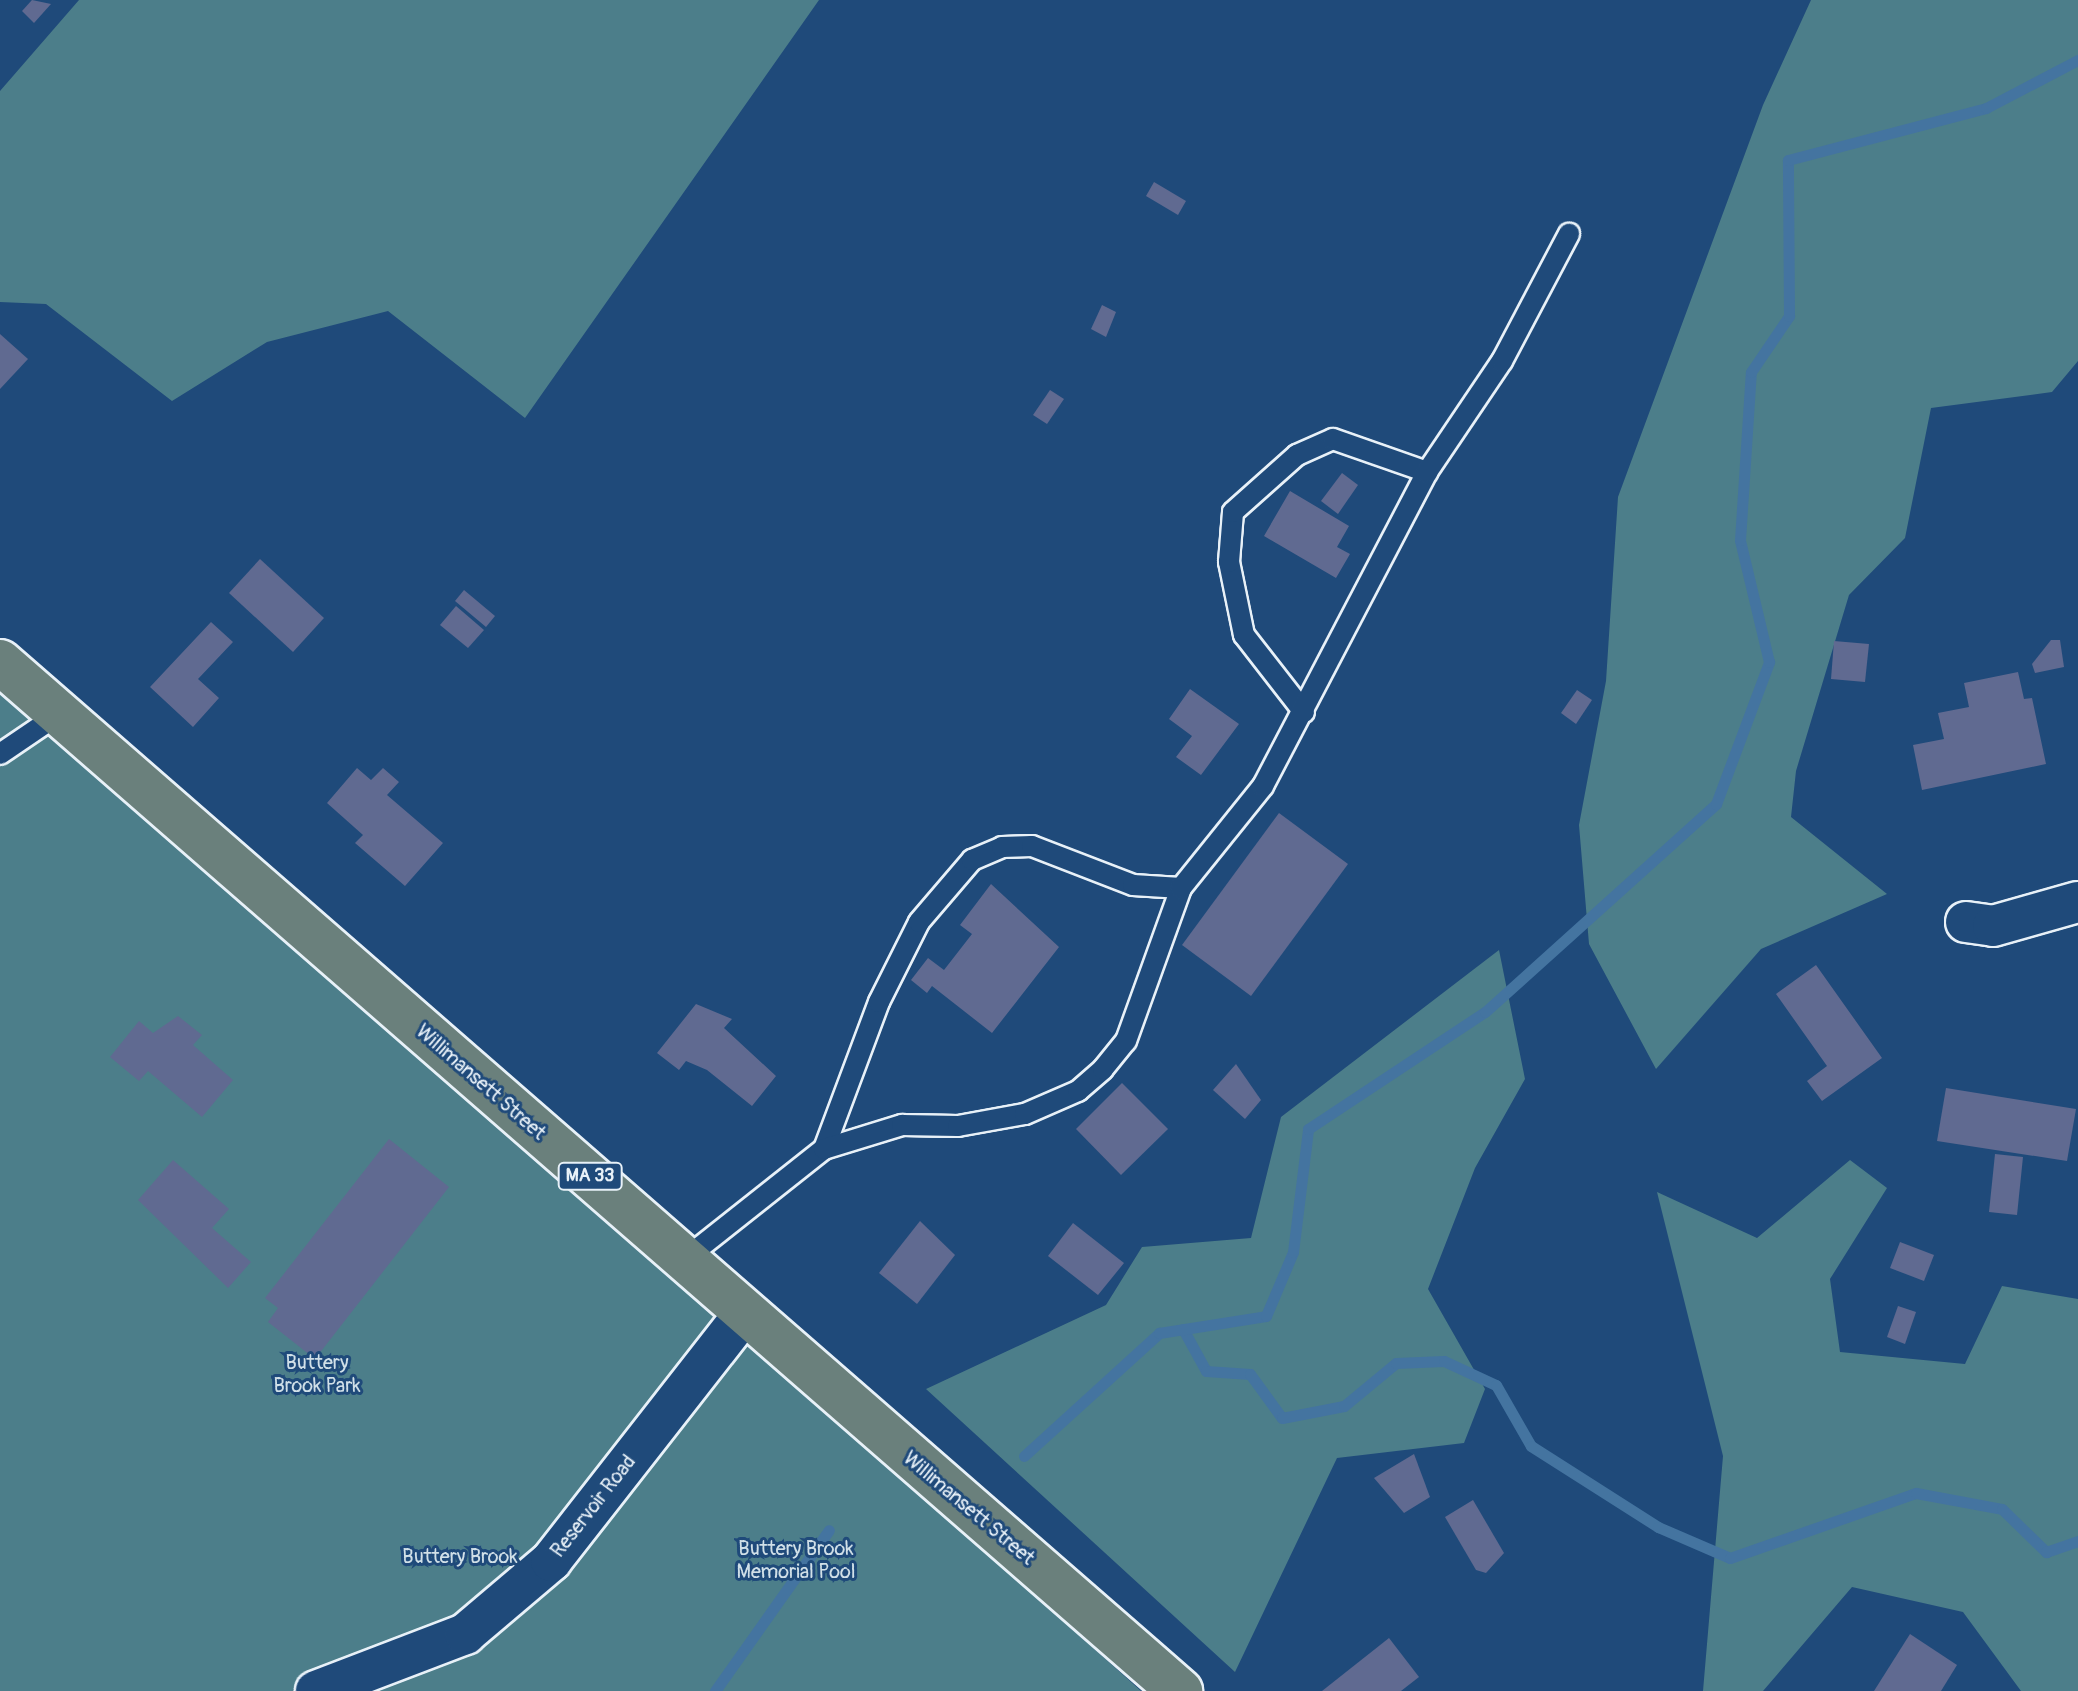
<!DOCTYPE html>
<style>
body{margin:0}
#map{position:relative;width:2078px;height:1691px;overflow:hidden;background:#1f4a7a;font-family:Pangolin,sans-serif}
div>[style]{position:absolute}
.green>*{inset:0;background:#4c7e8a}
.stream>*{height:11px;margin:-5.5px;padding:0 5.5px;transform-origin:5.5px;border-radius:5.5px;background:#4474a0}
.building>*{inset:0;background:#606a91}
.roads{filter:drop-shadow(2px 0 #e8f1f8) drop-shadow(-2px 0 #e8f1f8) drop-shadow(0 2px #e8f1f8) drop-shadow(0 -2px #e8f1f8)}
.service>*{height:20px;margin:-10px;padding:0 10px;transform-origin:10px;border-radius:10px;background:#1f4a7a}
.minor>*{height:40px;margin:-20px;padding:0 20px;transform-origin:20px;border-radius:20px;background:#1f4a7a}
.primary>*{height:44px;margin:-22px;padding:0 22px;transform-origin:22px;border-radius:22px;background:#6a807c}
span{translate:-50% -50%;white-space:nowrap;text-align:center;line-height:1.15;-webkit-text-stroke:6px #1f4a7a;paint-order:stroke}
.shield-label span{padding:2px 6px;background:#1f4a7a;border:2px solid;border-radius:6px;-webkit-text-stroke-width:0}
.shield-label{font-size:18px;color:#e8f1f8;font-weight:700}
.street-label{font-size:20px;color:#e8f1f8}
.park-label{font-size:20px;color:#d1e0e8}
</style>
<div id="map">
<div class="green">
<div style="clip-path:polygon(79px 0,819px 0,525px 418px,388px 311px,267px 342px,172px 401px,46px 304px,0 302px,0 91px)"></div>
<div style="clip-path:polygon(1811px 0,2078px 0,2078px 361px,2052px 392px,1931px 408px,1905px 538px,1849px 595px,1796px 771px,1791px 817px,1887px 894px,1761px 949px,1656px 1069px,1589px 944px,1579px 825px,1606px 681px,1618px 497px,1763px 105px)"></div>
<div style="clip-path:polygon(0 667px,628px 1228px,1141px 1691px,0 1691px)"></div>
<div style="clip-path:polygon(1499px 950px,1525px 1079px,1475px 1168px,1428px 1289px,1485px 1389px,1464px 1443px,1337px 1458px,1235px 1672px,926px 1389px,1106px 1305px,1142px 1247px,1251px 1238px,1281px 1117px)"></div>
<div style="clip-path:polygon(1850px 1160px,1887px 1188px,1830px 1279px,1840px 1352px,1965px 1364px,2002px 1286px,2078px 1299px,2078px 1691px,2021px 1691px,1963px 1612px,1852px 1587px,1763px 1691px,1703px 1691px,1723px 1456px,1657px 1192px,1757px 1238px)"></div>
</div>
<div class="stream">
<div style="left:1183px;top:1329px;width:48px;rotate:61.3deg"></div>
<div style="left:1206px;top:1371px;width:44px;rotate:3.9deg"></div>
<div style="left:1250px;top:1374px;width:54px;rotate:54deg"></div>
<div style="left:1282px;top:1418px;width:63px;rotate:-11deg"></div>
<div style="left:1344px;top:1406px;width:67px;rotate:-39.6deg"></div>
<div style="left:1396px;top:1363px;width:48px;rotate:-2.4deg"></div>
<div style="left:1444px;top:1361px;width:57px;rotate:24.8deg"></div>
<div style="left:1496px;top:1385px;width:70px;rotate:60.2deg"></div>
<div style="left:1531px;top:1446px;width:151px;rotate:32.5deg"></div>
<div style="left:1658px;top:1527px;width:78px;rotate:23.3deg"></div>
<div style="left:1730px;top:1558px;width:197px;rotate:-19.3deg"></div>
<div style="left:1916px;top:1493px;width:87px;rotate:10.5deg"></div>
<div style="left:2002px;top:1509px;width:62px;rotate:44.3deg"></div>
<div style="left:2046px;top:1552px;width:34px;rotate:-19deg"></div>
<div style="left:1024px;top:1456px;width:183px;rotate:-42.3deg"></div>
<div style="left:1159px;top:1333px;width:108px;rotate:-9deg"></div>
<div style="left:1266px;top:1316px;width:69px;rotate:-67.1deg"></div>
<div style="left:1293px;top:1252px;width:124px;rotate:-83deg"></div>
<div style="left:1308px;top:1129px;width:212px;rotate:-33.5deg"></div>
<div style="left:1485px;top:1012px;width:311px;rotate:-42deg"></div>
<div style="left:1716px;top:804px;width:152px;rotate:-69.5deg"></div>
<div style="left:1769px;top:662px;width:125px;rotate:-103.4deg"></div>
<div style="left:1740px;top:540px;width:168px;rotate:-86.3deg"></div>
<div style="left:1751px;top:372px;width:68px;rotate:-55.8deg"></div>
<div style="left:1789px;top:316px;width:156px;rotate:-90.4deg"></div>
<div style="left:1788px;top:160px;width:205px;rotate:-14.7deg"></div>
<div style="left:1986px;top:108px;width:104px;rotate:-27.6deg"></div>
<div style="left:715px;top:1691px;width:197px;rotate:-54.7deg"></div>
</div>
<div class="building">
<div style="clip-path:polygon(32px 0,51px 4px,34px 23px,22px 11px)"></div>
<div style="clip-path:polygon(1154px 182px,1186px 201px,1178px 215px,1146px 196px)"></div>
<div style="clip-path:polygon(1102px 305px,1116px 312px,1106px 337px,1091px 329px)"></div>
<div style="clip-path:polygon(0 334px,28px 359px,0 389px)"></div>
<div style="clip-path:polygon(1050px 390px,1064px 399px,1047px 424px,1033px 415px)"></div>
<div style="clip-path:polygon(1342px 473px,1358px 485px,1338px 514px,1321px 501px)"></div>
<div style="clip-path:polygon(1290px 491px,1349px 526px,1337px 547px,1350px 554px,1336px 578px,1264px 536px)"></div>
<div style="clip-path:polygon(260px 559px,324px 618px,293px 652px,229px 593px)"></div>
<div style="clip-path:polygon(464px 590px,495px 616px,486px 627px,455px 601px)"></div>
<div style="clip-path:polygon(456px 606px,484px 630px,468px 648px,440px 625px)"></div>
<div style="clip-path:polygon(211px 622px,233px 642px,198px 679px,219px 698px,193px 727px,150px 687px)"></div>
<div style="clip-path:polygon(2051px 640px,2060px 640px,2064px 667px,2035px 673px,2032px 664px)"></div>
<div style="clip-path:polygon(1834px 641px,1869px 644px,1865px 682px,1831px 679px)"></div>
<div style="clip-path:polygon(2018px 672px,2024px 699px,2032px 698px,2046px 764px,1922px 790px,1913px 745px,1944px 739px,1938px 713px,1969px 707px,1964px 683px)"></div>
<div style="clip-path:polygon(1190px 689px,1239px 724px,1201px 775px,1176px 757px,1192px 736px,1169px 719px)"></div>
<div style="clip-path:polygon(1577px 690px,1592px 700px,1576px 724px,1561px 713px)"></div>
<div style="clip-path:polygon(357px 768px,371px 780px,383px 768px,399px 782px,387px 795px,443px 843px,405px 886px,355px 843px,363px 835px,327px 803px)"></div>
<div style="clip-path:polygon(1279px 813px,1348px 864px,1251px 996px,1182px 945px)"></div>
<div style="clip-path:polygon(991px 884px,1059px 947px,992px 1033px,932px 986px,927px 993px,911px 980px,928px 958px,944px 970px,972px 934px,960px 925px)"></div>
<div style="clip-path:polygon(1816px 965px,1882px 1058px,1822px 1101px,1807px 1081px,1827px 1066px,1776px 994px)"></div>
<div style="clip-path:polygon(696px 1004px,732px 1019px,724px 1028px,776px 1076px,752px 1106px,707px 1070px,686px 1061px,679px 1070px,657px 1053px)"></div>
<div style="clip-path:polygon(178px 1016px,202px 1035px,193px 1045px,233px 1080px,202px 1117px,148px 1071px,139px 1081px,110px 1057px,139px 1021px,153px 1033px)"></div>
<div style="clip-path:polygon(1236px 1064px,1261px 1100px,1245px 1119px,1213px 1090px)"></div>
<div style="clip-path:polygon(1122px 1083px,1168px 1129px,1121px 1175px,1076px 1129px)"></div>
<div style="clip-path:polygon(1946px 1088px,2076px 1109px,2067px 1161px,1937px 1141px)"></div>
<div style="clip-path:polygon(389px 1139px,449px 1187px,315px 1359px,268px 1322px,278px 1308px,265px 1298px)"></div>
<div style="clip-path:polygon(1995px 1154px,2023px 1157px,2017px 1215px,1989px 1212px)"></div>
<div style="clip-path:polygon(173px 1160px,229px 1209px,212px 1228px,251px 1262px,228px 1288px,138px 1200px)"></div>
<div style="clip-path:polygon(920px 1221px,955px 1255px,917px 1304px,879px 1273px)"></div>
<div style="clip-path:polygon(1073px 1223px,1124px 1263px,1098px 1295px,1048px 1256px)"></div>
<div style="clip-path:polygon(1900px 1242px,1934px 1255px,1924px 1281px,1890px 1268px)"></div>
<div style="clip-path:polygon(1898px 1306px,1916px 1312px,1905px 1344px,1887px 1337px)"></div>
<div style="clip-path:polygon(1414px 1454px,1430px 1497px,1404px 1513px,1374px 1478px)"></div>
<div style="clip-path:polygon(1473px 1500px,1504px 1553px,1486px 1573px,1476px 1570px,1445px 1517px)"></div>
<div style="clip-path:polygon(1910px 1634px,1957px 1665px,1941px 1691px,1874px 1691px)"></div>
<div style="clip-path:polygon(1389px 1638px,1419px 1677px,1401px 1691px,1322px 1691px)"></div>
</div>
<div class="roads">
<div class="service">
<div style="left:1304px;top:712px;width:98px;rotate:-127.9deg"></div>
<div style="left:1244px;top:635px;width:75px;rotate:-101.6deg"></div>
<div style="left:1229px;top:562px;width:50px;rotate:-85.4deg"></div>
<div style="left:1233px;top:512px;width:86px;rotate:-41.7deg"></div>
<div style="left:1297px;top:455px;width:39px;rotate:-24deg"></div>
<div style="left:1333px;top:439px;width:100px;rotate:19.3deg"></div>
<div style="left:0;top:754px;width:71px;rotate:-34.1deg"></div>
<div style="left:824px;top:1149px;width:157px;rotate:-69.5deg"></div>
<div style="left:879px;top:1002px;width:89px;rotate:-63.4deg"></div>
<div style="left:919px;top:922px;width:82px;rotate:-49.5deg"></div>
<div style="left:972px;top:860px;width:33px;rotate:-23deg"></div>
<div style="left:1002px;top:847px;width:30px;rotate:-2deg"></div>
<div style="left:1032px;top:846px;width:108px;rotate:21.1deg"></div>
<div style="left:1133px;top:885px;width:48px;rotate:3.6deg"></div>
<div style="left:685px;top:1259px;width:177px;rotate:-38.4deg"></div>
<div style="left:824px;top:1149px;width:82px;rotate:-17.1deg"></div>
<div style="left:902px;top:1125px;width:56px;rotate:1deg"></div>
<div style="left:958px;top:1126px;width:68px;rotate:-10.2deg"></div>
<div style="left:1025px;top:1114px;width:58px;rotate:-23.5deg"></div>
<div style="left:1078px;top:1091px;width:33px;rotate:-41deg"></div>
<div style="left:1103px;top:1069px;width:36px;rotate:-51deg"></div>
<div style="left:1126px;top:1041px;width:163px;rotate:-70.2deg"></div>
<div style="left:1181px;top:888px;width:131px;rotate:-51.2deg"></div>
<div style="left:1263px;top:786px;width:354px;rotate:-62.4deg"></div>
<div style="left:1427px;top:472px;width:134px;rotate:-56deg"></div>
<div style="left:1502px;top:361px;width:144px;rotate:-62.2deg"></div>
</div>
<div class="minor">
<div style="left:1966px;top:922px;width:27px;rotate:8deg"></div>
<div style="left:1993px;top:926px;width:88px;rotate:-15.8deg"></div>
<div style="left:316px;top:1691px;width:160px;rotate:-20.9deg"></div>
<div style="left:465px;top:1634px;width:113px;rotate:-40.3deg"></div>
<div style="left:551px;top:1561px;width:313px;rotate:-52deg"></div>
</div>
<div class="primary">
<div style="left:0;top:662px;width:1566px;rotate:41.09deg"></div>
</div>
</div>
<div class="shield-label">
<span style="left:590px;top:1176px">MA 33</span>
</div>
<div class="street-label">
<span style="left:481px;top:1082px;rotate:41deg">Willimansett Street</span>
<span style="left:593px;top:1506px;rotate:-52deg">Reservoir Road</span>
<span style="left:969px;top:1508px;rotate:40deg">Willimansett Street</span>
</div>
<div class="park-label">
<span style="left:317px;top:1374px">Buttery<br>Brook Park</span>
<span style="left:796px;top:1560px">Buttery Brook<br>Memorial Pool</span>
<span style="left:460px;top:1556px">Buttery Brook</span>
</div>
</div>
